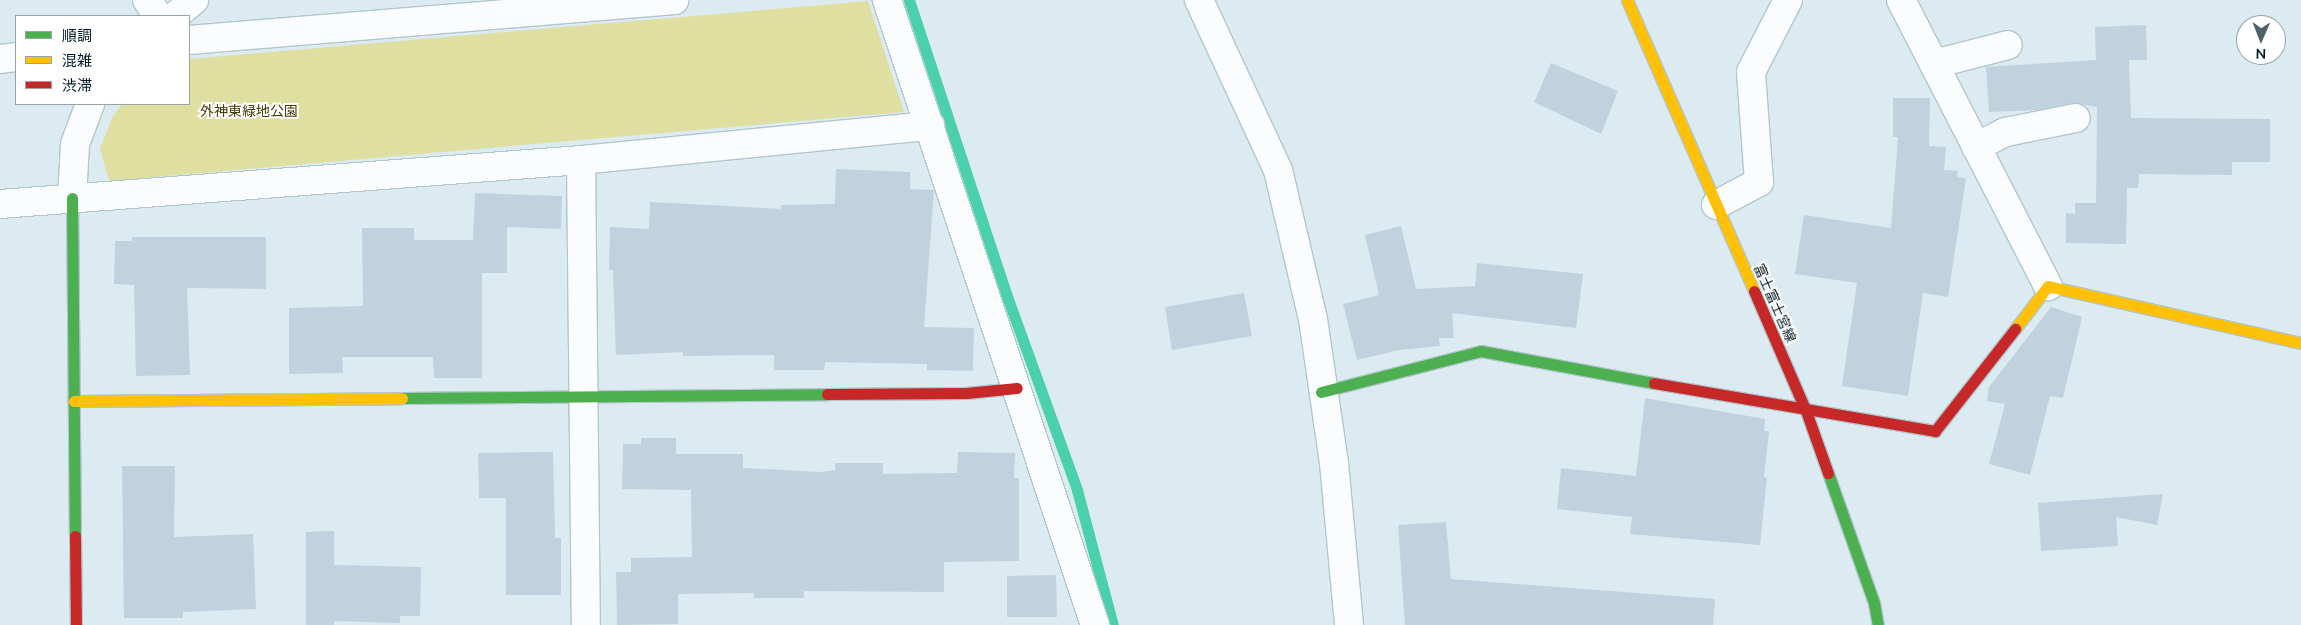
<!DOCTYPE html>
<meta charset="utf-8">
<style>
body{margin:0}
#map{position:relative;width:2301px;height:625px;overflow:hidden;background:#dcebf1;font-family:Mulish,"Noto Sans JP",sans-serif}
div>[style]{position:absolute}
.green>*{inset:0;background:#dedfa1}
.stream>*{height:11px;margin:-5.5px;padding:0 5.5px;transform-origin:5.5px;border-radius:5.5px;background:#4ad0aa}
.building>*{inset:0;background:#c0d2de}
.roads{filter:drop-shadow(1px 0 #b2c6cd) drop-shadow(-1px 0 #b2c6cd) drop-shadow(0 1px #b2c6cd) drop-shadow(0 -1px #b2c6cd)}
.street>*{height:28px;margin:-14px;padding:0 14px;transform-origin:14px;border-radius:14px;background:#fafcfd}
.fast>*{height:11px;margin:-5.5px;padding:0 5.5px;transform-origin:5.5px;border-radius:5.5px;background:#4caf50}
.slow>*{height:11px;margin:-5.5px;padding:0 5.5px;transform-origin:5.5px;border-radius:5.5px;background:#ffc107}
.jam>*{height:11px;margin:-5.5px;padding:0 5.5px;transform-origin:5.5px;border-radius:5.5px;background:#c62828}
span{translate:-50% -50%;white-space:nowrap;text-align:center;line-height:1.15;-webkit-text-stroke:4px #fff;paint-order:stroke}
.park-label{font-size:14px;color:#403b00}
.street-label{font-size:14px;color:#001821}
.legend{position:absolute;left:15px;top:15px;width:175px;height:90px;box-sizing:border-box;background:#fff;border:1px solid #99a3a6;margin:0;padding:6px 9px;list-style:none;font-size:15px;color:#001821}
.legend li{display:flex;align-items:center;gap:10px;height:25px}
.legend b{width:25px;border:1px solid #99a3a6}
.north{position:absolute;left:2236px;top:15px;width:50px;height:50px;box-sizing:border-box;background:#fff;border:1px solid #99a3a6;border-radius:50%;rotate:181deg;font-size:14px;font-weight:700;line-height:20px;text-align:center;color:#001821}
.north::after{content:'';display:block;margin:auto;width:18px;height:22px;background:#4d626a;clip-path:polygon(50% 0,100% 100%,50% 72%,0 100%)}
</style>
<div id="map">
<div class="green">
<div style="clip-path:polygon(868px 1px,904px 112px,109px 181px,100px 149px,113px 116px,122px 104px,189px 104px,189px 59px)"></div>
</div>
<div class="stream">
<div style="left:909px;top:0;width:315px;rotate:71.7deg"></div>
<div style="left:1008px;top:299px;width:203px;rotate:70.1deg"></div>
<div style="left:1077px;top:490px;width:140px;rotate:75.1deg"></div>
</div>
<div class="building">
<div style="clip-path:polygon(2146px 25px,2147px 60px,2129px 60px,2131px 118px,2270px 119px,2270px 162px,2232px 162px,2232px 175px,2139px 174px,2138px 188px,2127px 188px,2126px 244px,2066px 243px,2066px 213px,2075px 214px,2075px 203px,2096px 203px,2097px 107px,2073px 103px,2037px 110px,1989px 112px,1986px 67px,2096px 60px,2095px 27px)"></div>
<div style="clip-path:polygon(1551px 63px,1618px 91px,1601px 134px,1534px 102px)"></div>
<div style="clip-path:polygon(1893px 98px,1930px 98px,1929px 146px,1946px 147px,1944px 170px,1958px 171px,1957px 177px,1966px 178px,1948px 297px,1923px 293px,1908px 396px,1842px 386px,1857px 283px,1795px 274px,1804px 215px,1891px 228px,1898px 137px,1893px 137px)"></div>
<div style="clip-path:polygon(836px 169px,910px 172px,910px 189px,934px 190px,924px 327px,974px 328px,973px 371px,927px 370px,927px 364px,825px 362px,824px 370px,774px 370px,774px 355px,683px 356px,683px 352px,616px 355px,613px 270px,609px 270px,610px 227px,649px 229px,650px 202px,781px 209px,781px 205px,835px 204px)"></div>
<div style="clip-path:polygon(475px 193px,562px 196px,561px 229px,507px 227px,507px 273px,482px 273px,482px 378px,434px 378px,433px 357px,342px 357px,343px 373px,289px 374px,289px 308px,363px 306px,362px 228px,414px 228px,414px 240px,473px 240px)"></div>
<div style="clip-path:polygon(1401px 226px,1416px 289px,1475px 286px,1477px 263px,1583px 274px,1576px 328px,1452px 313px,1454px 338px,1439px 338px,1440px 346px,1399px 350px,1357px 360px,1343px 304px,1379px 295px,1365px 235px)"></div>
<div style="clip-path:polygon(132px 237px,266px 237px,266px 289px,187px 288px,190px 375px,136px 376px,134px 285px,114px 284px,115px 241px,132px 241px)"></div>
<div style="clip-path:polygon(1244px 293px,1252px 336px,1172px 350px,1165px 307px)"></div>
<div style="clip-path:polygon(2051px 307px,2082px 317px,2063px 398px,2050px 396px,2030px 475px,1989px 464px,2005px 404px,1987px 401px,1989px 387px)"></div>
<div style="clip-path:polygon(1645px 398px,1765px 419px,1764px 431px,1769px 431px,1764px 477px,1767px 478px,1760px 545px,1630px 534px,1632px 517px,1557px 509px,1561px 468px,1636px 476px)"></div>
<div style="clip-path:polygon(641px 438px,676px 438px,676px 454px,743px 454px,743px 468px,821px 472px,835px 470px,835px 463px,883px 463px,883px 474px,957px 473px,958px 452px,1015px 453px,1014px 478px,1019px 478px,1019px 561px,944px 562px,944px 592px,804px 591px,804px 598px,754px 598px,754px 593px,678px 594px,678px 624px,617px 625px,616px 572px,631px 572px,631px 558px,692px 557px,691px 490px,622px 489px,623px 444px,641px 444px)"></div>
<div style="clip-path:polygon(553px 452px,555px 538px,561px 538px,561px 595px,506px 595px,506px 498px,479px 498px,478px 453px)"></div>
<div style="clip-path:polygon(122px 466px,175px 466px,174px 537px,253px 534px,256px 609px,183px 612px,183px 618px,124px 618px)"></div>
<div style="clip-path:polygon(2163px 494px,2157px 525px,2116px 517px,2118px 546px,2041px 551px,2038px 503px)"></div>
<div style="clip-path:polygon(1446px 522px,1451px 579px,1715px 599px,1713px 625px,1405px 625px,1398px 525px)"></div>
<div style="clip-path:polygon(334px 531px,334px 565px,421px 567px,420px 616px,400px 616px,400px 623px,334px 621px,334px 625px,306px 625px,306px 532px)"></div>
<div style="clip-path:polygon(1056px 575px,1057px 617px,1007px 617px,1007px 576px)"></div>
</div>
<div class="roads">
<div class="street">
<div style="left:147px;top:0;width:19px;rotate:55deg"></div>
<div style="left:887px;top:0;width:659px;rotate:71.59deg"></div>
<div style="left:1199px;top:0;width:187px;rotate:65.1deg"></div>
<div style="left:1278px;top:170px;width:153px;rotate:76.8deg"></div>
<div style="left:1313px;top:319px;width:146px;rotate:81.7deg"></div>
<div style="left:1334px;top:463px;width:163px;rotate:84.7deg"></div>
<div style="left:1901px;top:0;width:322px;rotate:62.8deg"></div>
<div style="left:175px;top:16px;width:25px;rotate:-40deg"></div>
<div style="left:189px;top:40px;width:487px;rotate:-4.7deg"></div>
<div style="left:0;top:59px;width:16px;rotate:-7deg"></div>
<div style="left:1934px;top:64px;width:76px;rotate:-14.4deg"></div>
<div style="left:1976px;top:147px;width:34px;rotate:-27deg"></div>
<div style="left:2006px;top:132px;width:71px;rotate:-11.3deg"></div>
<div style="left:581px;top:160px;width:465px;rotate:89.4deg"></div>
<div style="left:72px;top:198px;width:54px;rotate:-86.8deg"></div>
<div style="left:75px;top:144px;width:43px;rotate:-69.4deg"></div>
<div style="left:0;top:204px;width:583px;rotate:-4.33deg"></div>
<div style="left:581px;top:160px;width:351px;rotate:-5.6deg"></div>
<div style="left:1716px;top:205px;width:49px;rotate:-28.1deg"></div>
<div style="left:1759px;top:182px;width:110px;rotate:-94.2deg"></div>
<div style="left:1751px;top:72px;width:81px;rotate:-62.8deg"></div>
</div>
<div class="fast">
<div style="left:72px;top:198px;width:338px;rotate:89.5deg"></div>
<div style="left:1321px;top:392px;width:165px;rotate:-14.4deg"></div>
<div style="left:1481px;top:351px;width:176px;rotate:10.5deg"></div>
<div style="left:402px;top:398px;width:425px;rotate:-0.5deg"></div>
<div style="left:1828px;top:473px;width:138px;rotate:70.5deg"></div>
<div style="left:1874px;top:603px;width:22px;rotate:80deg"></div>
</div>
<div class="slow">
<div style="left:1627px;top:0;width:318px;rotate:66.4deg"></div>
<div style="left:2015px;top:329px;width:54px;rotate:-52.5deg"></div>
<div style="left:2048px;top:286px;width:259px;rotate:12.7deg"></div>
<div style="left:74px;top:401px;width:328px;rotate:-0.5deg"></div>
</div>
<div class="jam">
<div style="left:1754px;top:291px;width:131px;rotate:66.6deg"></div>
<div style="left:1806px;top:411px;width:66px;rotate:70.5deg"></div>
<div style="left:1654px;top:383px;width:285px;rotate:9.7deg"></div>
<div style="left:1935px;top:431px;width:130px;rotate:-51.9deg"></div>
<div style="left:827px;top:394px;width:139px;rotate:-0.4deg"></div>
<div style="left:966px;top:393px;width:51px;rotate:-5.6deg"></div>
<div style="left:75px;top:536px;width:89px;rotate:89.4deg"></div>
</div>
</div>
<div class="park-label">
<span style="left:249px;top:111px">外神東緑地公園</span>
</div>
<div class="street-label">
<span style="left:1775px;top:303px;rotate:66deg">富士富士宮線</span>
</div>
<ul class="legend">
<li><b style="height:6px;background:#4caf50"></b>順調</li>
<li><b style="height:6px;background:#ffc107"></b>混雑</li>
<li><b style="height:6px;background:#c62828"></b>渋滞</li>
</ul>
<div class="north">N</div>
</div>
